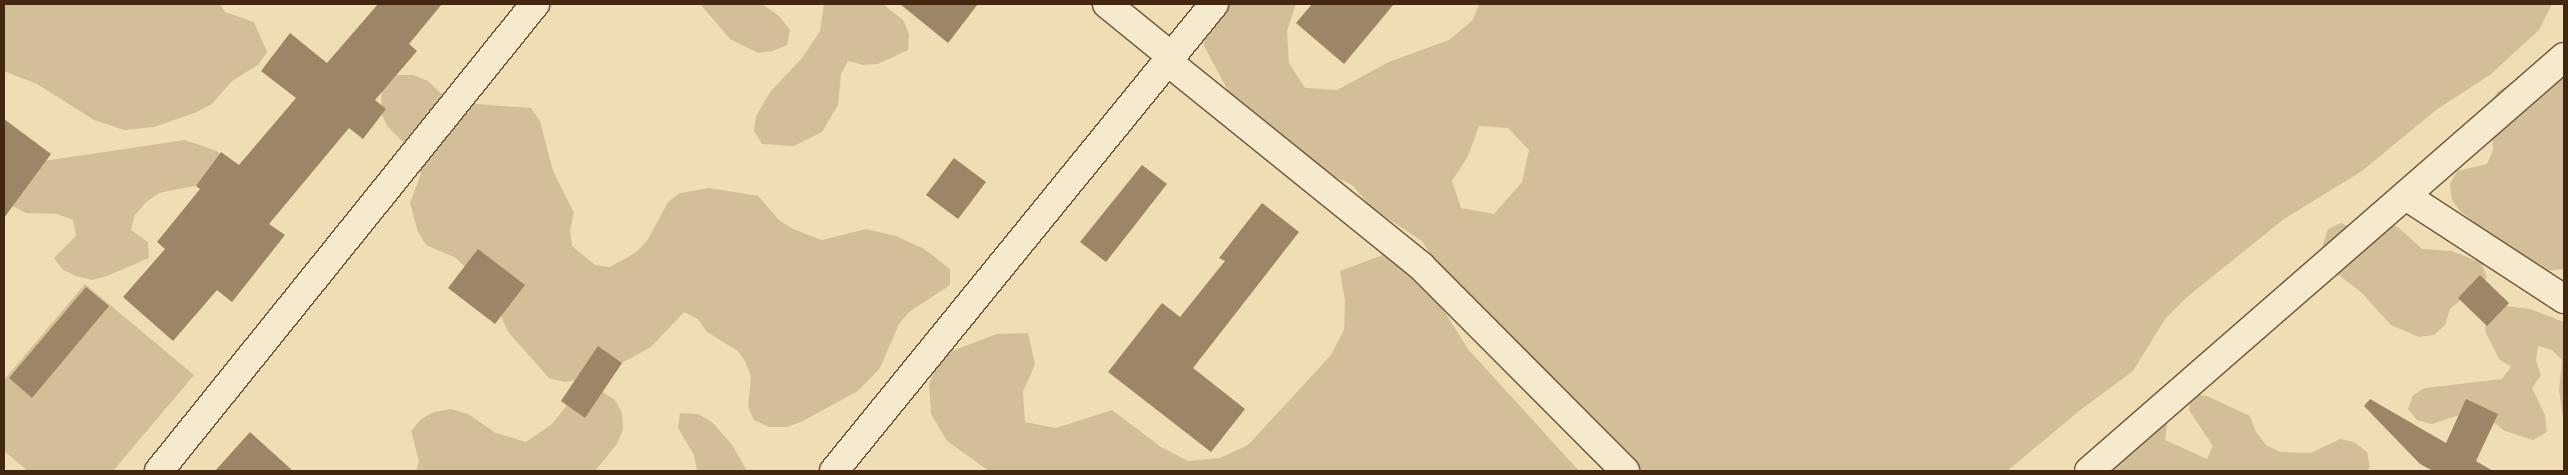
<!DOCTYPE html>
<style>
body{margin:0}
#map{position:relative;width:2568px;height:475px;overflow:hidden;background:#efdeb3;font-family:"Libre Bodoni",serif}
div>[style]{position:absolute}
.green>*{inset:0;background:#d2bf97}
.building>*{inset:0;background:#9d8665}
.roads{filter:drop-shadow(1px 0 #6f553a) drop-shadow(-1px 0 #6f553a) drop-shadow(0 1px #6f553a) drop-shadow(0 -1px #6f553a)}
.street>*{height:28px;margin:-14px;padding:0 14px;transform-origin:14px;border-radius:14px;background:#f5eace}
span{translate:-50% -50%;white-space:nowrap;text-align:center;line-height:1.15;-webkit-text-stroke:5px #f5eace;paint-order:stroke}
.frame{position:absolute;inset:0;border:5px solid #442711;pointer-events:none}
</style>
<div id="map">
<div class="green">
<div style="clip-path:polygon(4px 4px,220px 4px,225px 12px,254px 22px,267px 52px,258px 65px,232px 81px,212px 104px,197px 112px,154px 127px,124px 130px,94px 120px,37px 84px,4px 71px)"></div>
<div style="clip-path:polygon(700px 4px,762px 4px,779px 16px,790px 30px,787px 45px,773px 51px,758px 53px,730px 39px)"></div>
<div style="clip-path:polygon(824px 4px,883px 4px,903px 20px,909px 34px,908px 50px,878px 64px,863px 65px,848px 61px,841px 74px,838px 105px,822px 132px,794px 146px,762px 144px,754px 131px,756px 116px,771px 91px,803px 57px,820px 31px)"></div>
<div style="clip-path:polygon(evenodd,1206px 4px,1296px 4px,1287px 31px,1289px 63px,1305px 88px,1337px 90px,1389px 62px,1449px 40px,1473px 20px,1479px 4px,2552px 4px,2539px 30px,2491px 74px,2436px 110px,2362px 171px,2284px 219px,2187px 297px,2165px 319px,2133px 371px,2079px 411px,2007px 471px,1626px 471px,1439px 267px,1422px 241px,1372px 208px,1352px 185px,1323px 171px,1232px 98px,1204px 46px,1199px 14px,1206px 4px,1479px 126px,1508px 128px,1529px 150px,1522px 182px,1494px 214px,1461px 208px,1452px 181px,1468px 156px,1479px 126px)"></div>
<div style="clip-path:polygon(2564px 50px,2564px 269px,2545px 271px,2496px 240px,2460px 211px,2452px 200px,2450px 184px,2457px 171px,2487px 164px,2493px 150px,2491px 106px,2497px 92px)"></div>
<div style="clip-path:polygon(396px 75px,413px 75px,428px 81px,450px 102px,531px 108px,540px 121px,553px 171px,574px 213px,570px 230px,572px 246px,595px 265px,610px 267px,635px 253px,647px 241px,668px 202px,680px 193px,709px 188px,758px 196px,779px 220px,793px 229px,822px 240px,866px 229px,896px 236px,924px 249px,950px 269px,950px 285px,909px 312px,899px 324px,880px 368px,858px 391px,801px 422px,786px 427px,769px 427px,754px 420px,748px 407px,751px 377px,746px 363px,738px 351px,707px 332px,698px 319px,684px 312px,651px 347px,609px 370px,579px 380px,564px 382px,549px 378px,508px 332px,496px 305px,467px 269px,456px 258px,426px 245px,418px 232px,410px 203px,421px 174px,420px 159px,387px 126px,381px 113px,382px 82px)"></div>
<div style="clip-path:polygon(185px 140px,217px 151px,227px 163px,204px 184px,159px 193px,146px 202px,135px 215px,131px 230px,148px 242px,149px 258px,107px 276px,92px 280px,76px 276px,63px 270px,54px 258px,76px 236px,73px 220px,57px 214px,26px 213px,12px 206px,44px 161px)"></div>
<div style="clip-path:polygon(2384px 221px,2398px 227px,2422px 249px,2452px 251px,2482px 263px,2487px 278px,2450px 309px,2445px 325px,2434px 335px,2419px 337px,2391px 325px,2361px 292px,2336px 273px,2329px 259px,2323px 244px,2328px 229px,2341px 223px,2356px 230px)"></div>
<div style="clip-path:polygon(1396px 250px,1419px 271px,1468px 349px,1579px 471px,989px 471px,947px 441px,931px 414px,929px 384px,941px 355px,997px 334px,1028px 333px,1035px 364px,1023px 392px,1025px 422px,1056px 428px,1112px 410px,1161px 447px,1188px 461px,1220px 458px,1248px 445px,1331px 355px,1344px 330px,1345px 301px,1340px 271px)"></div>
<div style="clip-path:polygon(85px 284px,194px 375px,113px 471px,28px 471px,4px 451px,4px 380px)"></div>
<div style="clip-path:polygon(2498px 305px,2530px 309px,2564px 322px,2564px 423px,2559px 390px,2562px 360px,2552px 350px,2538px 346px,2536px 361px,2541px 375px,2532px 388px,2545px 415px,2547px 432px,2533px 440px,2505px 431px,2492px 421px,2462px 414px,2432px 424px,2417px 420px,2408px 409px,2413px 395px,2425px 388px,2502px 379px,2511px 367px,2499px 359px,2485px 331px,2487px 316px)"></div>
<div style="clip-path:polygon(601px 391px,615px 400px,622px 413px,623px 429px,617px 444px,595px 471px,416px 471px,419px 461px,411px 431px,421px 419px,434px 412px,451px 409px,468px 414px,496px 433px,526px 442px,552px 424px,571px 400px)"></div>
<div style="clip-path:polygon(2191px 394px,2207px 396px,2250px 416px,2256px 432px,2266px 445px,2280px 452px,2311px 453px,2340px 439px,2354px 442px,2367px 452px,2370px 467px,2367px 471px,2100px 471px,2163px 408px,2167px 423px,2165px 440px,2207px 459px,2213px 446px,2189px 410px)"></div>
<div style="clip-path:polygon(680px 413px,698px 414px,712px 422px,733px 446px,747px 471px,697px 471px,694px 455px,678px 428px)"></div>
</div>
<div class="building">
<div style="clip-path:polygon(378px 4px,442px 4px,409px 44px,417px 51px,375px 100px,386px 109px,363px 139px,349px 128px,269px 224px,285px 235px,232px 302px,217px 290px,173px 341px,123px 297px,165px 249px,157px 242px,200px 189px,196px 186px,221px 152px,239px 165px,296px 98px,261px 71px,290px 33px,327px 63px)"></div>
<div style="clip-path:polygon(900px 4px,978px 4px,948px 43px)"></div>
<div style="clip-path:polygon(1312px 4px,1394px 4px,1344px 64px,1296px 23px)"></div>
<div style="clip-path:polygon(4px 119px,51px 154px,4px 218px)"></div>
<div style="clip-path:polygon(954px 158px,986px 182px,958px 219px,926px 195px)"></div>
<div style="clip-path:polygon(1142px 165px,1167px 184px,1106px 262px,1080px 242px)"></div>
<div style="clip-path:polygon(1262px 203px,1299px 232px,1193px 368px,1245px 409px,1211px 452px,1108px 372px,1162px 303px,1180px 317px,1225px 261px,1219px 258px)"></div>
<div style="clip-path:polygon(478px 249px,525px 285px,495px 324px,448px 288px)"></div>
<div style="clip-path:polygon(2480px 275px,2509px 303px,2487px 326px,2458px 298px)"></div>
<div style="clip-path:polygon(86px 287px,109px 306px,32px 398px,9px 378px)"></div>
<div style="clip-path:polygon(598px 346px,622px 363px,585px 418px,561px 401px)"></div>
<div style="clip-path:polygon(2370px 399px,2446px 443px,2466px 399px,2498px 414px,2476px 461px,2493px 471px,2433px 471px,2420px 464px,2364px 406px)"></div>
<div style="clip-path:polygon(250px 432px,293px 471px,215px 471px)"></div>
</div>
<div class="roads">
<div class="street">
<div style="left:1107px;top:4px;width:82px;rotate:39.1deg"></div>
<div style="left:1167px;top:61px;width:326px;rotate:38.9deg"></div>
<div style="left:1421px;top:266px;width:289px;rotate:45.1deg"></div>
<div style="left:2406px;top:196px;width:189px;rotate:33.1deg"></div>
<div style="left:159px;top:471px;width:600px;rotate:-51.16deg"></div>
<div style="left:834px;top:471px;width:602px;rotate:-50.86deg"></div>
<div style="left:2089px;top:471px;width:630px;rotate:-41.07deg"></div>
</div>
</div>
<div class="frame"></div>
</div>
